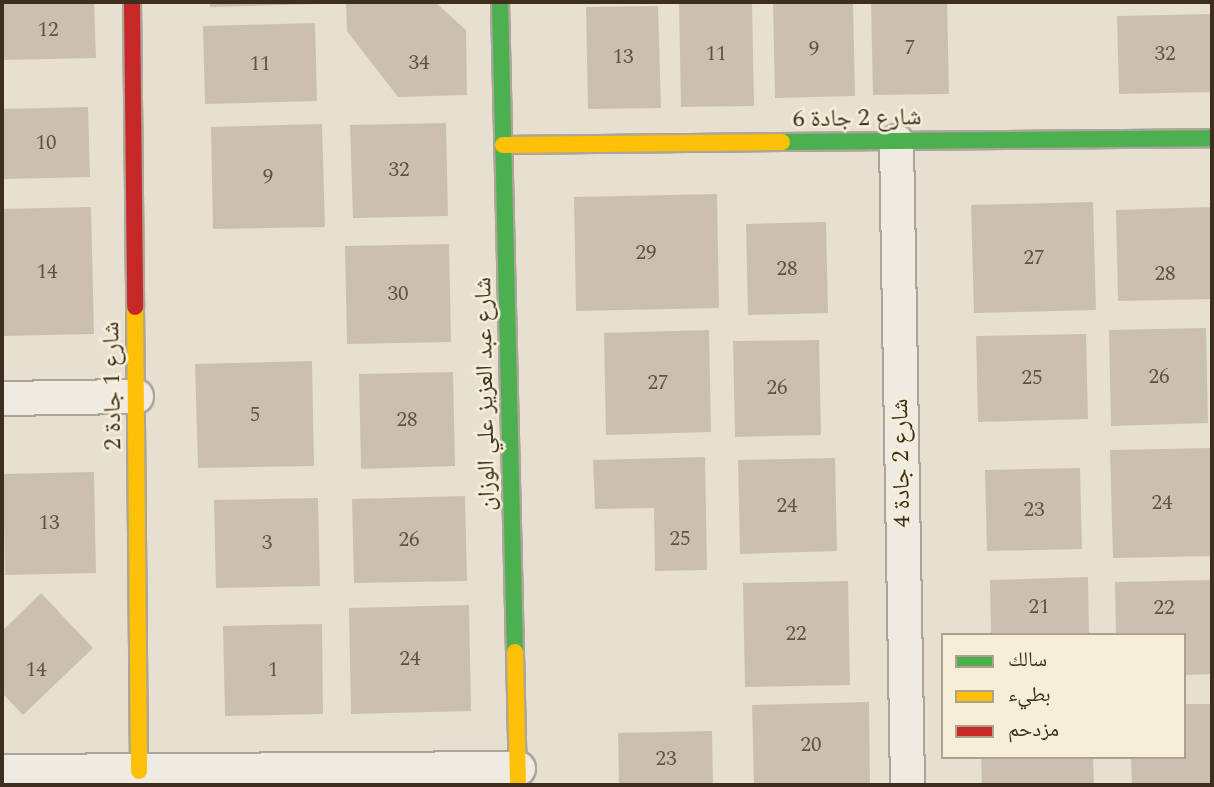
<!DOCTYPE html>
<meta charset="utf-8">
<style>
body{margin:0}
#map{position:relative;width:1214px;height:787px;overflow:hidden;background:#e7e0d1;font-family:Spectral,"Noto Naskh Arabic",serif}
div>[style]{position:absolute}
.building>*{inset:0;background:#cbbfb2}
.roads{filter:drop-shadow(2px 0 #ada599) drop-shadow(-2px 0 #ada599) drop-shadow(0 2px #ada599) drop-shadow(0 -2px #ada599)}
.street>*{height:33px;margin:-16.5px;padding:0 16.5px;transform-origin:16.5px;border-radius:16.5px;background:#efebe3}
.fast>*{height:16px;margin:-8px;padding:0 8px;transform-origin:8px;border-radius:8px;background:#4caf50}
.slow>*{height:16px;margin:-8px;padding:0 8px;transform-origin:8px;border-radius:8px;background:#ffc107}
.jam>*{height:16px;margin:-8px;padding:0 8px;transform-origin:8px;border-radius:8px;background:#c62828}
span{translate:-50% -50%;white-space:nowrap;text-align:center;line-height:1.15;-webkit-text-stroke:5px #f7eed8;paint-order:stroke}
.number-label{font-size:21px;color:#605244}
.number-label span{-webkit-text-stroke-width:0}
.street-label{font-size:24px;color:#3d2e20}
.frame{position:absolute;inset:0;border:4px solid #3d2e20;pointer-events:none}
.legend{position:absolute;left:941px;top:633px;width:245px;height:126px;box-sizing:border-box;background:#f7eed8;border:2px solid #ada18e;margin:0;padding:9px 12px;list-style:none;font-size:21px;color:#3d2e20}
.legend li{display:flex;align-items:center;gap:14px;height:35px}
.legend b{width:35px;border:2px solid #ada18e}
</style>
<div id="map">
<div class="building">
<div style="clip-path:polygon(2px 2px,94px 2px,96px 58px,2px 60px)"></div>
<div style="clip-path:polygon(210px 2px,319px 2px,319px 4px,210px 7px)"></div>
<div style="clip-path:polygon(346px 2px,435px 2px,466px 30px,467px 95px,398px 97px,347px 31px)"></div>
<div style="clip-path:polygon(679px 2px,752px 2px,754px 106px,681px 107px)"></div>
<div style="clip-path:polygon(773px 2px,853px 2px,855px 96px,775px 98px)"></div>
<div style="clip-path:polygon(871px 2px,947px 2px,949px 94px,873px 95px)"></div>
<div style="clip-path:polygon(658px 6px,661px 108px,588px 109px,586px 7px)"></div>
<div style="clip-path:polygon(1212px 14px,1212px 92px,1119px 94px,1117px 16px)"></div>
<div style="clip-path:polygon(315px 23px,317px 101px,205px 104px,203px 26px)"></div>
<div style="clip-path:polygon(88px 107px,90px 177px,4px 179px,2px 109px)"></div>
<div style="clip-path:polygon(446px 123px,448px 216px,353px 218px,350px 125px)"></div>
<div style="clip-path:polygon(322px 124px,325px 227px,213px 229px,211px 127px)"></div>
<div style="clip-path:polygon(717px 194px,719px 308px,576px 311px,574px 197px)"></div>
<div style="clip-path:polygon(1093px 202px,1096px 310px,974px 313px,971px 205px)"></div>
<div style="clip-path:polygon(91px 207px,94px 334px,2px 336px,2px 209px)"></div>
<div style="clip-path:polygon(1211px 207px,1212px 299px,1118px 301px,1116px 210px)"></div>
<div style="clip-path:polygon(826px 222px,828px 313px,748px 315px,746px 224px)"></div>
<div style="clip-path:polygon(449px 244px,451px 342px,347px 344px,345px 246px)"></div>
<div style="clip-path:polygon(1206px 328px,1208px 423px,1111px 426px,1109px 330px)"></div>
<div style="clip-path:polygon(709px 330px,711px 432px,606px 435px,604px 333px)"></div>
<div style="clip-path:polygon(1086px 334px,1088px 419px,978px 422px,976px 336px)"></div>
<div style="clip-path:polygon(819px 340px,821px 435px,735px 437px,733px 341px)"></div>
<div style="clip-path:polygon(312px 361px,314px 466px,198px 468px,195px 364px)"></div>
<div style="clip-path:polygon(453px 372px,455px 466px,361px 469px,359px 374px)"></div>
<div style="clip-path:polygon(1212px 448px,1212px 556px,1113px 558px,1110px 450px)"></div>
<div style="clip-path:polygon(705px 457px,707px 570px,655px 571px,654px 508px,595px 509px,593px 460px)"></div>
<div style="clip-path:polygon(835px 458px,837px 551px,740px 554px,738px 460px)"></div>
<div style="clip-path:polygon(1080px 468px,1082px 549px,987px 551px,985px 470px)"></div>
<div style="clip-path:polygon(94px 472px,96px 573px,5px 575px,3px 474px)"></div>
<div style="clip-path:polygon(465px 496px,467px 581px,354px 583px,352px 499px)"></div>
<div style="clip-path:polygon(318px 498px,320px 586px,216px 588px,214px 500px)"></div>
<div style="clip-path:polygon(1088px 577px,1089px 635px,991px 635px,990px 580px)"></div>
<div style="clip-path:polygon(1211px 580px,1212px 674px,1184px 675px,1184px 635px,1116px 635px,1115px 582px)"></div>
<div style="clip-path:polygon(848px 581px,850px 685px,745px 687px,743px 583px)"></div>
<div style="clip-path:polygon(41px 593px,93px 648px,23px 715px,2px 693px,2px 631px)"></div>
<div style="clip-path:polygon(469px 605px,471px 711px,351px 714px,349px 608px)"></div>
<div style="clip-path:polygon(322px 624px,323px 714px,225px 716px,223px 626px)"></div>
<div style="clip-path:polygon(869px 702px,870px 785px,754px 785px,752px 705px)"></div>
<div style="clip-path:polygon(1184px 704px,1212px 704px,1212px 785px,1132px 785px,1131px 757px,1184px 757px)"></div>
<div style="clip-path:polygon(712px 731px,713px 785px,619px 785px,618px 733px)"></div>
<div style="clip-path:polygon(981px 757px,1093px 757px,1094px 785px,982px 785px)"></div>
</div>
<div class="roads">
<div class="street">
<div style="left:896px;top:141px;width:644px;rotate:89.02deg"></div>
<div style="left:2px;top:398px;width:134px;rotate:-0.9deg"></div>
<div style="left:2px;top:771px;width:516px;rotate:-0.33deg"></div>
</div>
<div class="fast">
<div style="left:500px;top:2px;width:650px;rotate:88.68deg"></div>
<div style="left:782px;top:142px;width:430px;rotate:-0.5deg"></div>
</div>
<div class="slow">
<div style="left:503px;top:145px;width:279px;rotate:-0.6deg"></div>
<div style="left:135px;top:307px;width:464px;rotate:89.5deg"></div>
<div style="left:515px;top:652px;width:133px;rotate:88.7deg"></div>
</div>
<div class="jam">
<div style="left:132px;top:2px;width:305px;rotate:89.4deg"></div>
</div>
</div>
<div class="number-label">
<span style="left:48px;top:30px">12</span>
<span style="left:910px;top:48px">7</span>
<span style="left:814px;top:49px">9</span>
<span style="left:716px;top:54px">11</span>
<span style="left:1165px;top:54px">32</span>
<span style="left:623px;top:57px">13</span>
<span style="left:419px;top:63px">34</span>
<span style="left:260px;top:64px">11</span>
<span style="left:46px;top:143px">10</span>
<span style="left:399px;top:170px">32</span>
<span style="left:268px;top:177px">9</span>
<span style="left:646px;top:253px">29</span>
<span style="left:1034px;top:258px">27</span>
<span style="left:787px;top:269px">28</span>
<span style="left:47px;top:272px">14</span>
<span style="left:1165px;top:274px">28</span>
<span style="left:398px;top:294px">30</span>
<span style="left:1159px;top:377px">26</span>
<span style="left:1032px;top:378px">25</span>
<span style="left:658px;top:383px">27</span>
<span style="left:777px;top:388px">26</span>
<span style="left:255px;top:415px">5</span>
<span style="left:407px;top:420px">28</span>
<span style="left:1162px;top:503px">24</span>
<span style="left:787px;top:506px">24</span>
<span style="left:1034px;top:510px">23</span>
<span style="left:49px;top:523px">13</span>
<span style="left:680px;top:539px">25</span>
<span style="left:409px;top:540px">26</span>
<span style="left:267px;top:543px">3</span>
<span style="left:1039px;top:607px">21</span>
<span style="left:1164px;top:608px">22</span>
<span style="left:796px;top:634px">22</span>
<span style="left:410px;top:659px">24</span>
<span style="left:36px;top:670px">14</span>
<span style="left:273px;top:670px">1</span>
<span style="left:811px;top:745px">20</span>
<span style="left:666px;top:759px">23</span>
</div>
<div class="street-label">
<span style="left:857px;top:119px;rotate:-1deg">شارع 2 جادة 6</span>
<span style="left:113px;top:386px;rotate:-91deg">شارع 1 جادة 2</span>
<span style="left:486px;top:394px;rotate:-91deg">شارع عبد العزيز علي الوزان</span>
<span style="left:902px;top:463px;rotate:-91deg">شارع 2 جادة 4</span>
</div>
<div class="frame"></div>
<ul class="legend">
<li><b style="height:9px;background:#4caf50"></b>سالك</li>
<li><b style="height:9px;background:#ffc107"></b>بطيء</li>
<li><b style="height:9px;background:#c62828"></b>مزدحم</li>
</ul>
</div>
